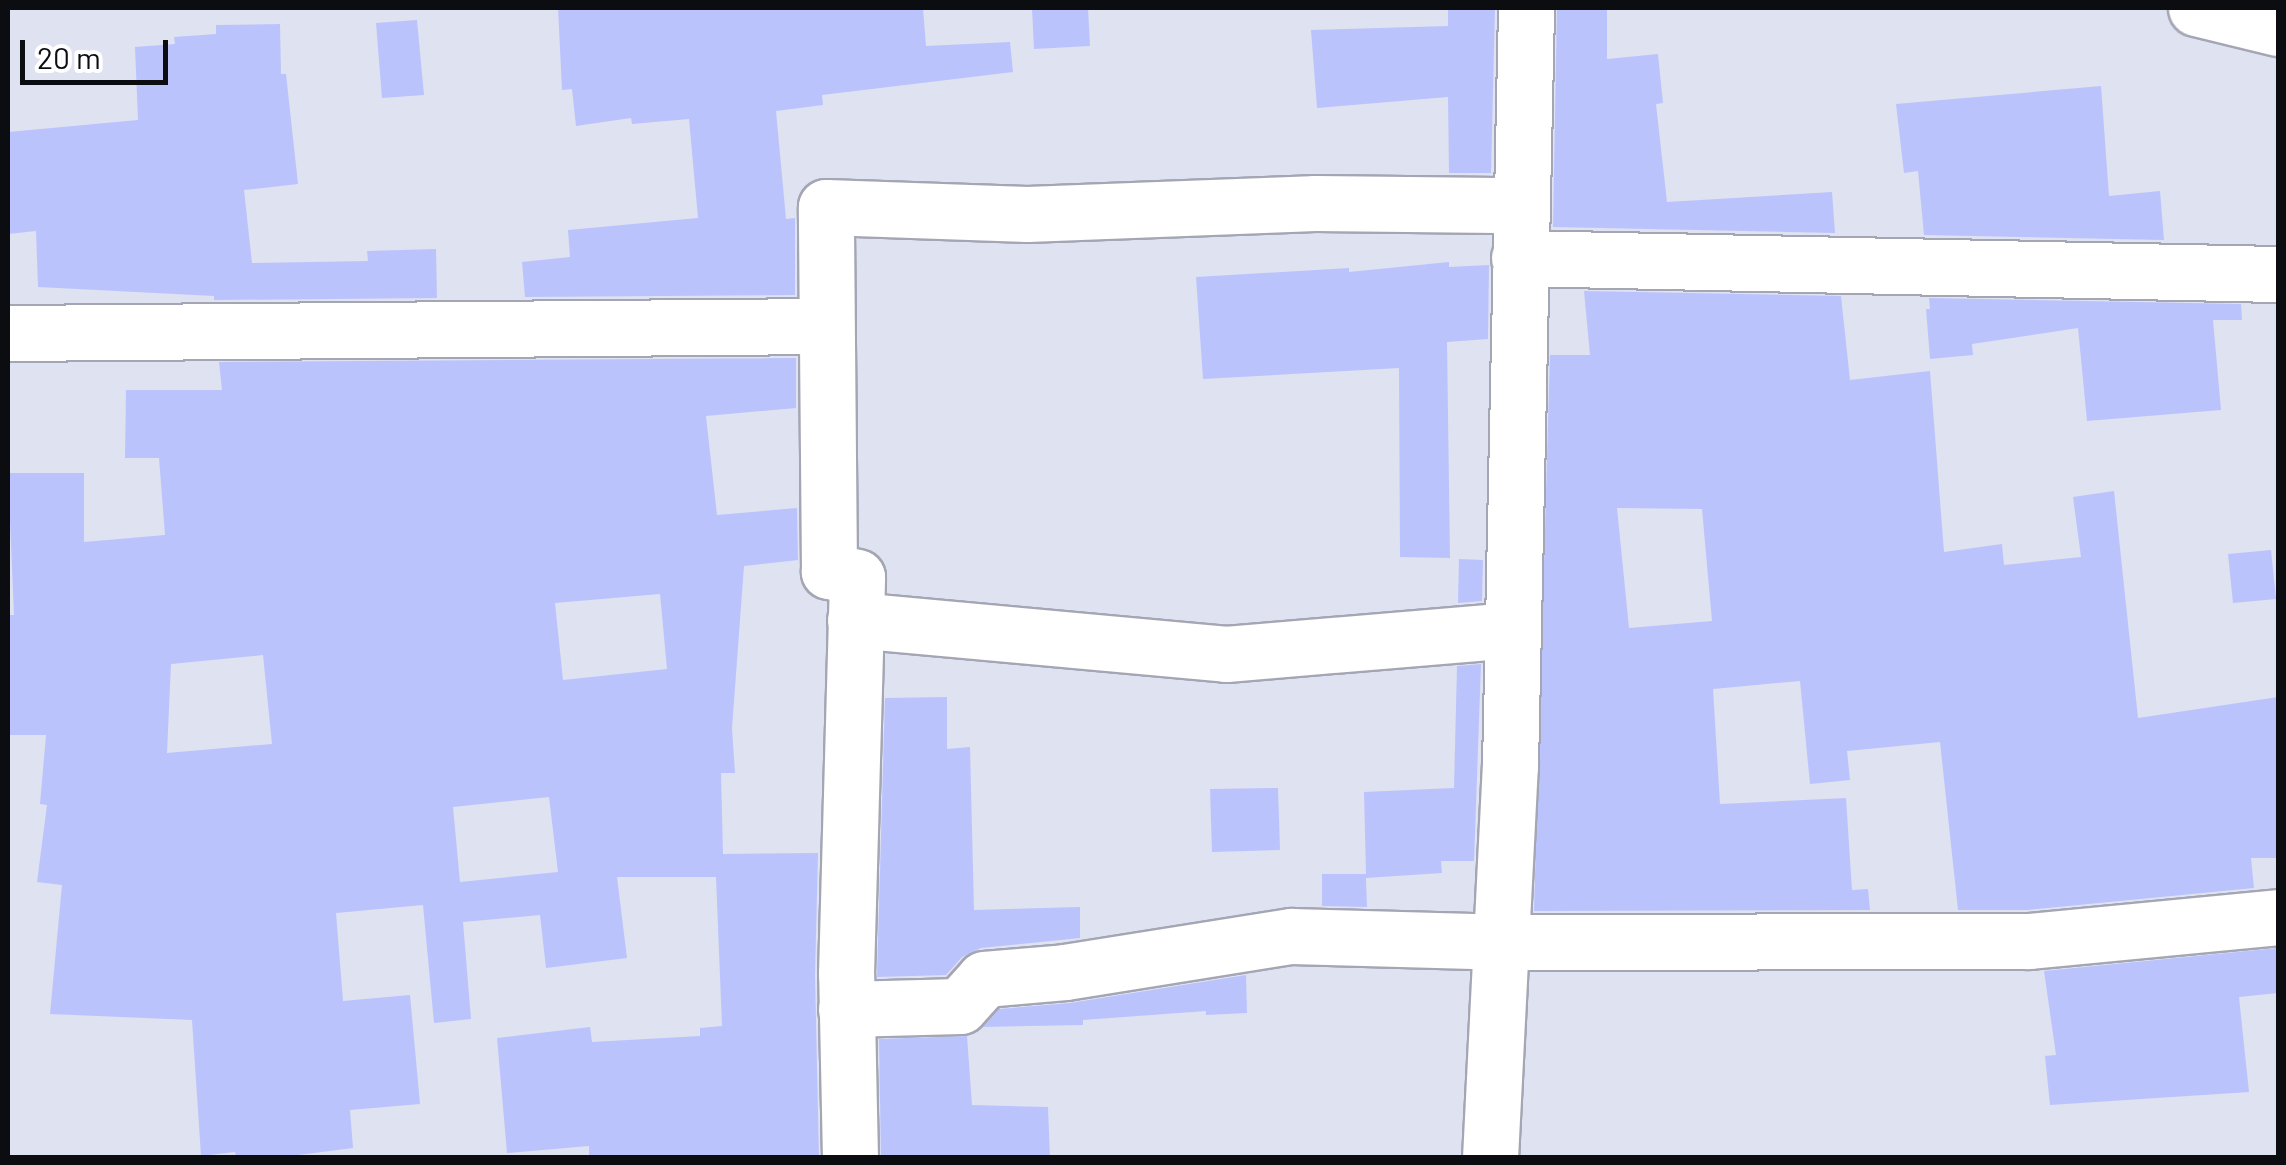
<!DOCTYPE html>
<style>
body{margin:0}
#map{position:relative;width:2286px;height:1165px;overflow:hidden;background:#dfe2f0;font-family:Barlow,sans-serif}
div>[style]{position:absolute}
.building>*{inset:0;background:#bbc3fd}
.roads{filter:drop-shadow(2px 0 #a4a6b4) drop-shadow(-2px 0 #a4a6b4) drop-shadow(0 2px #a4a6b4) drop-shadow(0 -2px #a4a6b4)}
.minor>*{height:55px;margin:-27.5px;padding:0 27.5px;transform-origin:27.5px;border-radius:27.5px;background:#fff}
span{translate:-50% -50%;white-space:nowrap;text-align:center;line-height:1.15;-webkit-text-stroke:8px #fff;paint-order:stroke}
.frame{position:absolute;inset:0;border:10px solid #0c0d11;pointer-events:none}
.scale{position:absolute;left:20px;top:40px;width:148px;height:45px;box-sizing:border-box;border:5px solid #0c0d11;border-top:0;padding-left:12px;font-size:30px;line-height:35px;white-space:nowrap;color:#0c0d11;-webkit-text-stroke:8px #fff;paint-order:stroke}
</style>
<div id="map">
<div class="building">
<div style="clip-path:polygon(558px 8px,923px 8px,926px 46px,1010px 42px,1013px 72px,822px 95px,823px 105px,776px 111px,786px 219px,795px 218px,795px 295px,525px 297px,522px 262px,570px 257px,568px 230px,698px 218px,689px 119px,632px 124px,631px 118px,576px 126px,572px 89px,562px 90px)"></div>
<div style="clip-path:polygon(1032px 8px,1088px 8px,1090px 46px,1034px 49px)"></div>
<div style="clip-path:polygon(1448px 8px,1495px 8px,1491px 173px,1449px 173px,1448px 97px,1317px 108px,1311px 30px,1448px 26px)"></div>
<div style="clip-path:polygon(1557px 8px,1607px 8px,1607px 59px,1658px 54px,1663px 103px,1656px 104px,1667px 202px,1832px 192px,1835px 233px,1553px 227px)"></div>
<div style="clip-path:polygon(417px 20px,424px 95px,382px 98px,376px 23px)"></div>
<div style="clip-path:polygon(280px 24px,281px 74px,286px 74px,298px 184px,244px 190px,252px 263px,368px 261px,367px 251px,436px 249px,437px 298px,214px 300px,214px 296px,38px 287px,36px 231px,8px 234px,8px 132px,138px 120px,135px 47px,175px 44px,174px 37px,216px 34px,216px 25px)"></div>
<div style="clip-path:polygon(2101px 86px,2109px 196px,2160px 191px,2164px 240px,1924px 235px,1918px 171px,1904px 173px,1896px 104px)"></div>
<div style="clip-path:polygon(1449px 262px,1449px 267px,1489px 265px,1488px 339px,1447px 342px,1450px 558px,1400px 557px,1399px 368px,1203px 379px,1196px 277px,1349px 268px,1349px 272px)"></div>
<div style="clip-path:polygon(evenodd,1584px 291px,1841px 296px,1850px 380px,1930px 371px,1944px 552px,2002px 544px,2004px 565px,2081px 557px,2073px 497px,2114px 491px,2138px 718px,2278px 697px,2278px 858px,2251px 858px,2254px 888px,2027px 910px,1958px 910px,1940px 742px,1847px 751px,1850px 780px,1810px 784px,1800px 681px,1713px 689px,1720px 804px,1846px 798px,1852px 890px,1868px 889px,1870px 910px,1534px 911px,1550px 355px,1590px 355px,1584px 291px,1617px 508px,1702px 509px,1712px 621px,1629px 628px,1617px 508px)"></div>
<div style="clip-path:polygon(1929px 298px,2241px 304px,2242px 320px,2213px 320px,2221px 410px,2087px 421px,2078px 328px,1972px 344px,1973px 355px,1930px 359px,1926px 309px,1930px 309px)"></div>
<div style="clip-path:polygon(evenodd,796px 358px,796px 408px,706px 416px,717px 515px,797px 508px,798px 560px,744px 566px,732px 728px,735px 773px,721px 773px,723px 854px,818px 853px,815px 975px,819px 1158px,589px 1158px,589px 1146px,507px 1153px,497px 1038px,590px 1027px,592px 1042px,700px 1036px,700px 1028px,722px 1026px,716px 877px,617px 877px,627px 958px,546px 968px,540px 915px,463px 922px,471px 1019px,434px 1023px,423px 905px,336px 913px,343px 1001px,410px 995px,420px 1104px,350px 1110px,353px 1148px,275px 1158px,236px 1158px,235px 1152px,201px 1156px,192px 1020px,50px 1014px,62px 885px,37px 882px,47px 805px,40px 804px,46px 735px,8px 735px,8px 615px,14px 615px,8px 473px,84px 473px,84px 542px,165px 535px,159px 458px,125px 458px,126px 390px,222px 390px,219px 362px,796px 358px,660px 594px,667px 669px,563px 680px,555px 603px,660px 594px,796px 358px,263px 655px,272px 744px,167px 753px,171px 664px,263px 655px,796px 358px,549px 797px,558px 872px,460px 882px,453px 807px,549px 797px)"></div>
<div style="clip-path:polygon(2271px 550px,2276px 599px,2233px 603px,2228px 554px)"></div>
<div style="clip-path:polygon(1459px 559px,1483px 560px,1482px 601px,1458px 603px)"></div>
<div style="clip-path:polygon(1481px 664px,1474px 861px,1441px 861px,1442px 873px,1366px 878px,1367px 907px,1322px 906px,1322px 874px,1366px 874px,1364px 792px,1454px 788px,1457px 666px)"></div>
<div style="clip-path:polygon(947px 697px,947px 749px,970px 747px,974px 910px,1080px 907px,1080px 938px,981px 948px,962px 957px,946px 975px,877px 977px,885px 698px)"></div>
<div style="clip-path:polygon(1278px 788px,1280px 850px,1212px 852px,1210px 789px)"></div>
<div style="clip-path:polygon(2278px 948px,2278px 993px,2239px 997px,2249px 1092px,2050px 1105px,2045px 1056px,2056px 1055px,2044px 971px)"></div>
<div style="clip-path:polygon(1246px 975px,1247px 1013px,1206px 1015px,1206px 1011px,1083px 1020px,1083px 1025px,983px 1027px,999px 1009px,1070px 1003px)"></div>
<div style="clip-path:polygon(967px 1036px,972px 1105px,1048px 1107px,1050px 1158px,881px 1158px,879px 1039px)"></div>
</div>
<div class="roads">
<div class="minor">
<div style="left:2196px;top:8px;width:84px;rotate:13.7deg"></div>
<div style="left:1519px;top:258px;width:759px;rotate:1.21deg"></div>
<div style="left:8px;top:333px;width:818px;rotate:-0.49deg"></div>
<div style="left:855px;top:620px;width:373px;rotate:5.2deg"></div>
<div style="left:1226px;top:654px;width:287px;rotate:-4.8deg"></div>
<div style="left:846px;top:1009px;width:114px;rotate:-1.5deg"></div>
<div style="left:960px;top:1006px;width:36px;rotate:-48deg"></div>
<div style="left:984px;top:979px;width:81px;rotate:-4.9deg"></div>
<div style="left:1065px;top:972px;width:229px;rotate:-9.1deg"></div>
<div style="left:1291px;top:936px;width:209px;rotate:1.6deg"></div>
<div style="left:1500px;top:942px;width:529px;rotate:-0.11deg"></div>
<div style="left:2029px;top:941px;width:250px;rotate:-5.5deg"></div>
<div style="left:850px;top:1158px;width:184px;rotate:-91.2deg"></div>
<div style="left:846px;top:974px;width:397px;rotate:-88.4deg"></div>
<div style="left:857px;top:577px;width:29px;rotate:-168deg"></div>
<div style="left:829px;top:571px;width:364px;rotate:-90.5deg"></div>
<div style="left:826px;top:207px;width:201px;rotate:2deg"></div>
<div style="left:1027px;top:214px;width:289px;rotate:-2.2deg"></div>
<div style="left:1316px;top:203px;width:204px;rotate:0.6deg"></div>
<div style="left:1490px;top:1158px;width:393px;rotate:-87.1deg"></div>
<div style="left:1510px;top:766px;width:758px;rotate:-88.79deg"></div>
</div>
</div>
<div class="frame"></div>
<div class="scale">20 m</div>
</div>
